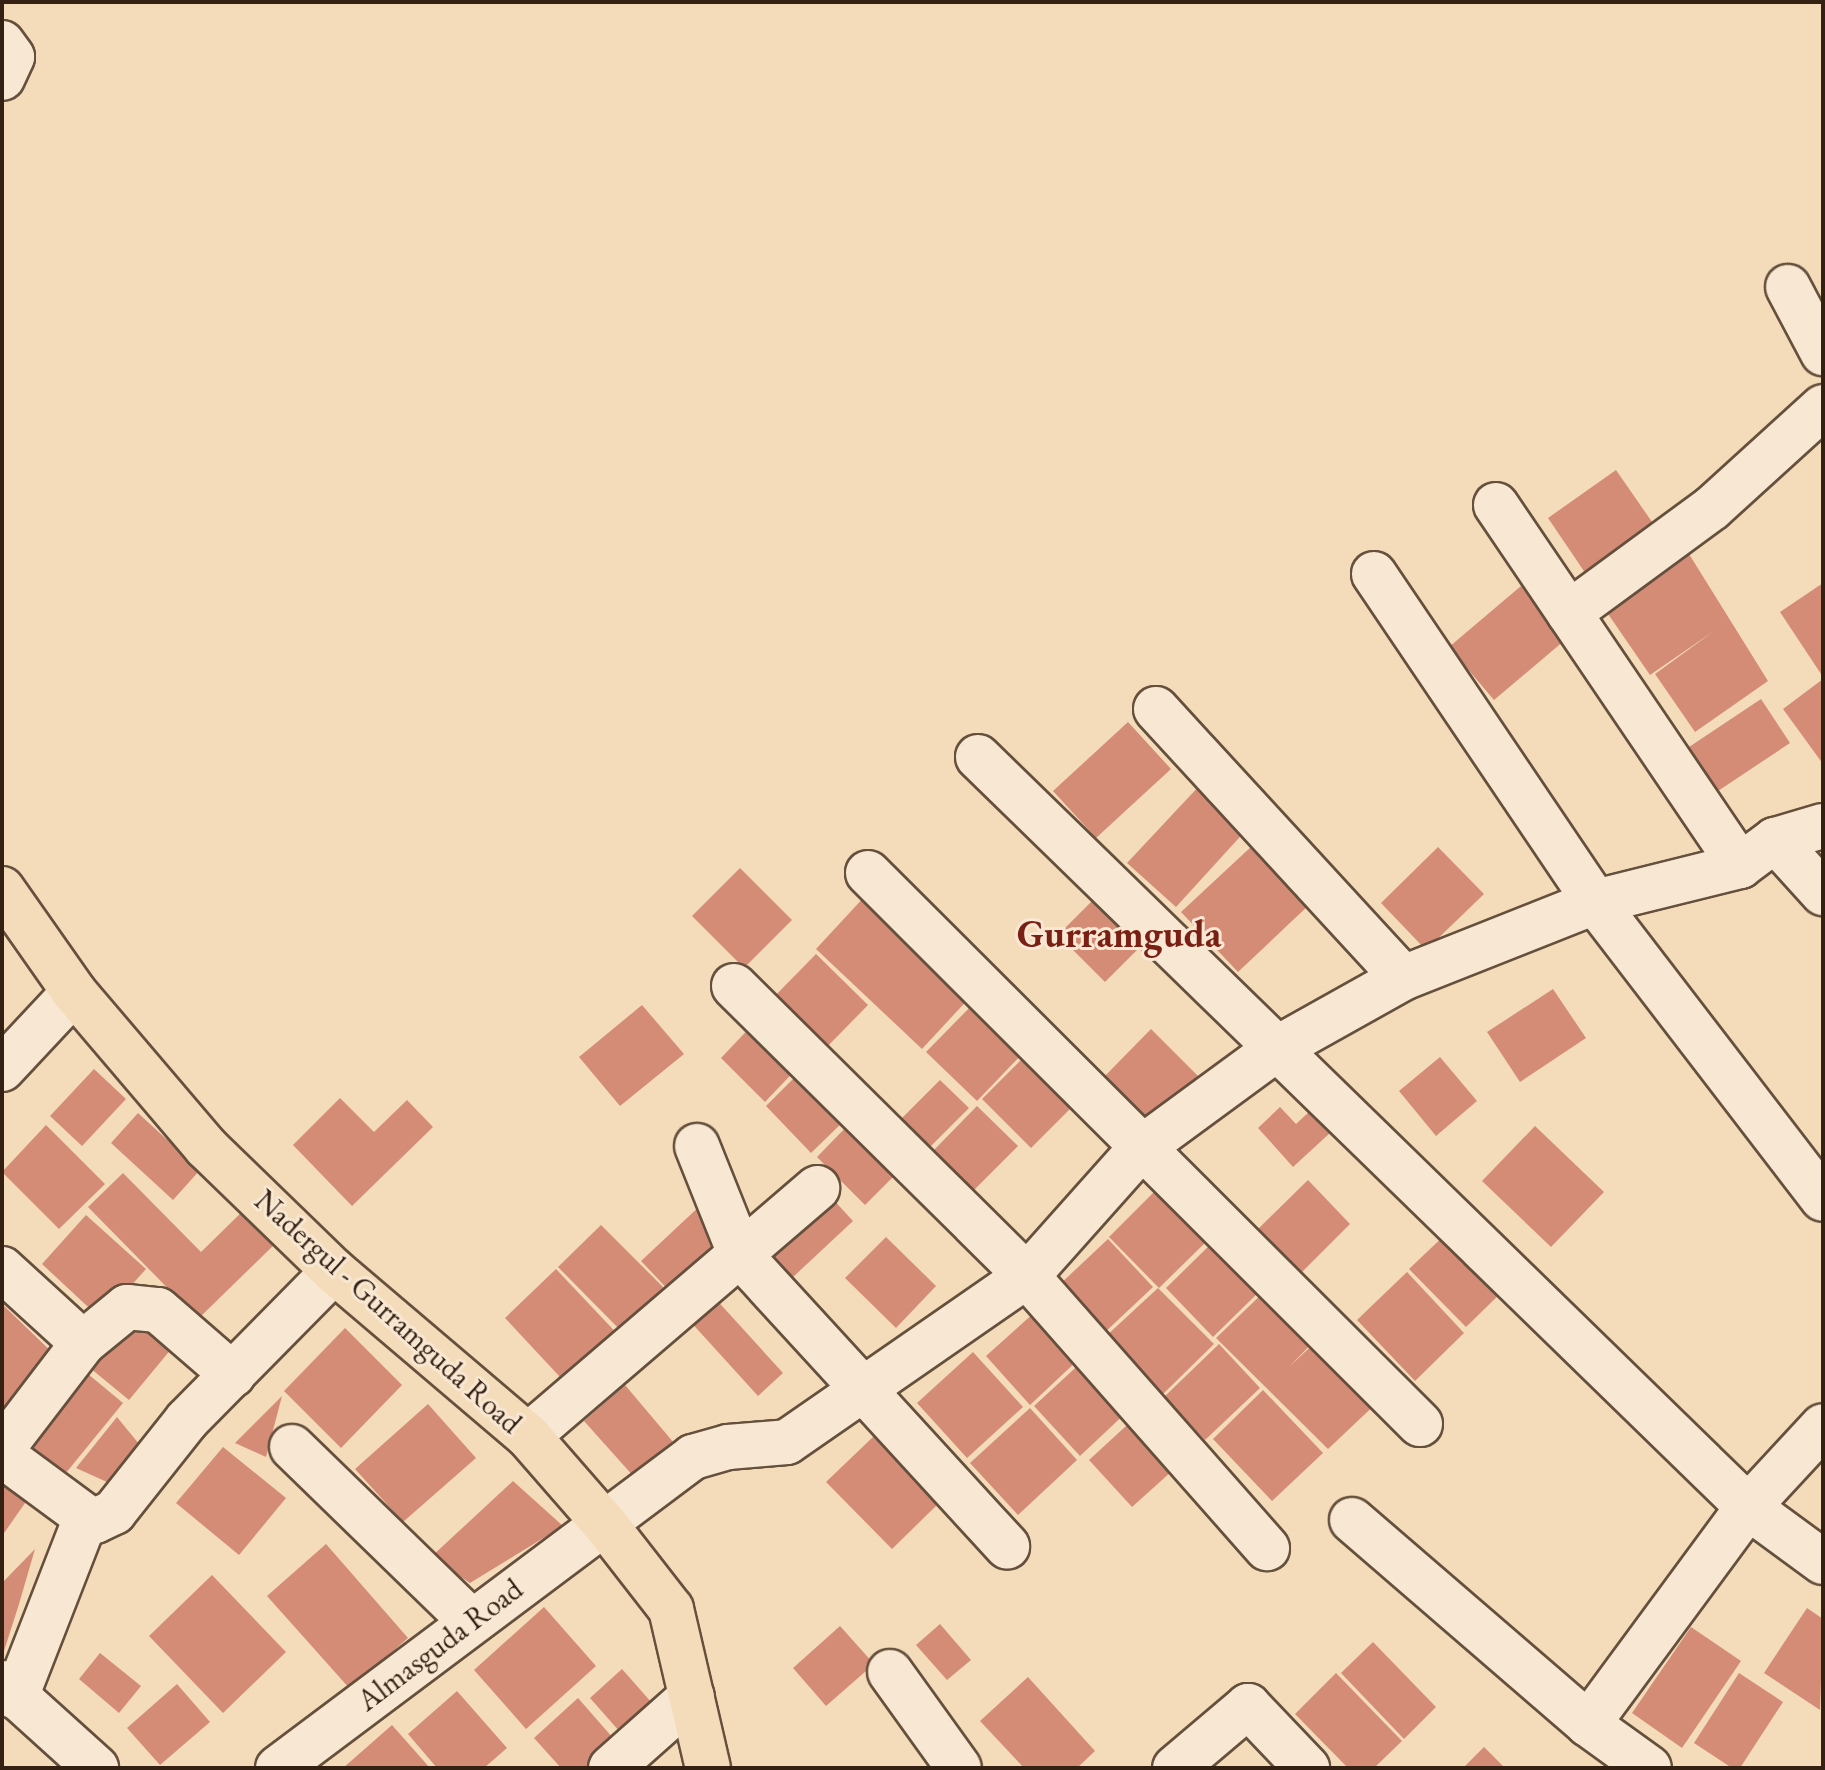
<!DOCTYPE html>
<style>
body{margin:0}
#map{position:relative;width:1825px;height:1770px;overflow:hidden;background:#f4dcbb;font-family:"EB Garamond",serif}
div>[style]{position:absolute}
.building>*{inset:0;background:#d48c77}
.roads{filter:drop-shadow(2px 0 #65503d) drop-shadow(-2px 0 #65503d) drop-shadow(0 2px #65503d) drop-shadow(0 -2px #65503d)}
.minor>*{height:44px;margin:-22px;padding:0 22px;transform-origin:22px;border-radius:22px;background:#f8e8d3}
.major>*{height:44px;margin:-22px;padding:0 22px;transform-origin:22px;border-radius:22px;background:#f4dcbb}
span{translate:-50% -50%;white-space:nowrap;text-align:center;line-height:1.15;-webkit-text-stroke:6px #f8e8d3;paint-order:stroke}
.street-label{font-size:30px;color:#352113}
.district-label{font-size:38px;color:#7a1f14;font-weight:700}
.frame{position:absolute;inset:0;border:4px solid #352113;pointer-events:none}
</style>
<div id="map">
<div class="building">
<div style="clip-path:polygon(1616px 470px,1659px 532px,1590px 580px,1548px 518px)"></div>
<div style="clip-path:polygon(1689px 554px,1768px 681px,1695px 732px,1655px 674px,1714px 631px,1650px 675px,1606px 611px)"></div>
<div style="clip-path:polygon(1823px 583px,1823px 677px,1780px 612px)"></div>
<div style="clip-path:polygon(1521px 586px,1565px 640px,1494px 700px,1449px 647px)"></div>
<div style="clip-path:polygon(1823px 679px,1823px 764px,1783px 709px)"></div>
<div style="clip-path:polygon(1761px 699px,1790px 743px,1706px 799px,1677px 755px)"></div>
<div style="clip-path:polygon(1128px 722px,1171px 769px,1096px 838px,1053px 791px)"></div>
<div style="clip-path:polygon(1201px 784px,1248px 828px,1176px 907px,1127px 863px)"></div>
<div style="clip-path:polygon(1253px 845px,1309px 905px,1238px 972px,1181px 912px)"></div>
<div style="clip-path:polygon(1438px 847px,1484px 894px,1426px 950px,1381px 903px)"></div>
<div style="clip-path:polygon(740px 868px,792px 920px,744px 968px,692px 916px)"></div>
<div style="clip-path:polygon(866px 895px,972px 995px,922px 1049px,816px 949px)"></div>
<div style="clip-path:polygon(1093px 900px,1140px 947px,1105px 982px,1058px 935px)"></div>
<div style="clip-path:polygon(816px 954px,868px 1005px,820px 1054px,768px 1003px)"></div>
<div style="clip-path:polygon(1553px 989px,1586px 1038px,1520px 1082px,1487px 1032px)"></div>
<div style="clip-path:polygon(977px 1000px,1027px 1049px,977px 1101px,926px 1052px)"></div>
<div style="clip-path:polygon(642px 1005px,684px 1054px,620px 1106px,579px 1057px)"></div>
<div style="clip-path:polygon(758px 1019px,803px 1062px,765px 1102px,721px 1058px)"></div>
<div style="clip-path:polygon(1151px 1029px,1201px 1079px,1153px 1129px,1101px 1080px)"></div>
<div style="clip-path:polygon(1026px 1055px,1075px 1104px,1031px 1148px,982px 1099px)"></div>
<div style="clip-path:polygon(1440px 1057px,1477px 1101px,1436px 1136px,1399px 1091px)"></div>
<div style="clip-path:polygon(94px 1069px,126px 1099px,82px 1146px,50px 1116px)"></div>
<div style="clip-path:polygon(802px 1070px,847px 1118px,811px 1153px,766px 1106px)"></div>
<div style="clip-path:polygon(940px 1080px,969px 1108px,928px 1149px,900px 1120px)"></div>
<div style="clip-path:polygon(340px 1098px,374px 1132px,407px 1100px,433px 1127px,352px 1206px,293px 1145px)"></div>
<div style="clip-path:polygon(1323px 1099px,1343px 1121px,1293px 1167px,1258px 1128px,1280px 1107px,1296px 1124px)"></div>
<div style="clip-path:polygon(977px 1106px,1018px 1146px,971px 1193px,931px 1153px)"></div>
<div style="clip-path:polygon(138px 1113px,200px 1170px,173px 1200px,111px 1143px)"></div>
<div style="clip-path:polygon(853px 1120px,901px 1169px,865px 1205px,817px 1157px)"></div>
<div style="clip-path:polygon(46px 1125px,105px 1184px,59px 1229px,2px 1172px)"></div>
<div style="clip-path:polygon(1535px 1126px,1604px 1192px,1551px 1247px,1482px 1181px)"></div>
<div style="clip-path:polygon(123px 1173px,201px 1252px,247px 1207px,279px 1240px,198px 1319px,88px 1207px)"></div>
<div style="clip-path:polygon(1308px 1180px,1350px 1224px,1298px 1276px,1255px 1232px)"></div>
<div style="clip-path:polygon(1159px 1187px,1209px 1239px,1159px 1288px,1109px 1237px)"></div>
<div style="clip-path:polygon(830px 1196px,853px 1221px,792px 1278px,769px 1253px)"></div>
<div style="clip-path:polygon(703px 1203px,728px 1252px,677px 1299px,641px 1261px)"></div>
<div style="clip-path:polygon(86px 1215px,146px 1269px,101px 1319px,42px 1264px)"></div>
<div style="clip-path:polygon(601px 1225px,674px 1298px,631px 1341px,558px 1267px)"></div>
<div style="clip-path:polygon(1450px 1230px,1506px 1288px,1466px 1327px,1409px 1269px)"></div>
<div style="clip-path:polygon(886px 1237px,936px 1286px,896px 1328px,845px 1278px)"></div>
<div style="clip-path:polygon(1108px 1239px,1153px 1287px,1102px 1335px,1057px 1287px)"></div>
<div style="clip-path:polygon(1216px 1239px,1263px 1288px,1213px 1337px,1166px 1288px)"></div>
<div style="clip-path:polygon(556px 1269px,625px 1342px,574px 1392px,505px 1318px)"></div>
<div style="clip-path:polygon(1407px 1272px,1464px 1333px,1415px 1381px,1357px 1320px)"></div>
<div style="clip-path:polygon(1158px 1288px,1214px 1344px,1161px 1396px,1105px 1337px)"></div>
<div style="clip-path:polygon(1267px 1289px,1316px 1339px,1289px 1367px,1322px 1336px,1382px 1398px,1328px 1449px,1216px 1338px)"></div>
<div style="clip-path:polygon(713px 1296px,783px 1373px,758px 1396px,688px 1319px)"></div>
<div style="clip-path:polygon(2px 1304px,59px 1359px,2px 1419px)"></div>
<div style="clip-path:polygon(1036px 1311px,1079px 1359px,1030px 1405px,986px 1356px)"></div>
<div style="clip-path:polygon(133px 1316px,172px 1348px,129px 1400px,90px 1368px)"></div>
<div style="clip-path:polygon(345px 1328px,402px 1385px,341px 1448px,284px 1391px)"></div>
<div style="clip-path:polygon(1219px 1344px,1260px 1388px,1205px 1440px,1164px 1397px)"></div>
<div style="clip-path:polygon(973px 1352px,1023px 1407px,967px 1458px,917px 1403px)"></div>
<div style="clip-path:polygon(1086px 1358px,1131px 1408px,1080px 1456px,1034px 1406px)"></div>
<div style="clip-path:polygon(82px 1369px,123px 1403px,61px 1479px,20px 1444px)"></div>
<div style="clip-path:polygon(625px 1385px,674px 1443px,635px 1478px,584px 1421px)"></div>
<div style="clip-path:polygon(1263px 1390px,1323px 1453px,1272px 1501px,1213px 1439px)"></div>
<div style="clip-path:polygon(282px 1396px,266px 1457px,235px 1443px)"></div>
<div style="clip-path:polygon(428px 1404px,476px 1458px,403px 1522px,355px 1469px)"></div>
<div style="clip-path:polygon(1030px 1408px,1077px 1460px,1018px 1515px,970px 1463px)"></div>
<div style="clip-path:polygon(1138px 1415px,1182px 1462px,1132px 1507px,1089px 1460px)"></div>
<div style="clip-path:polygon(117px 1417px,139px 1444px,107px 1482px,76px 1468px)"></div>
<div style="clip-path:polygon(874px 1436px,939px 1503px,892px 1549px,826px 1482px)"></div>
<div style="clip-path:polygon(223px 1447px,286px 1498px,239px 1555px,176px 1503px)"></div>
<div style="clip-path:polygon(2px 1470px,32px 1493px,2px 1536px)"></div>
<div style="clip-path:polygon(513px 1481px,563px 1526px,470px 1583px,431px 1557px)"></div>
<div style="clip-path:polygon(326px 1544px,408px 1638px,350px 1689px,267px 1596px)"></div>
<div style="clip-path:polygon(35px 1549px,19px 1604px,4px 1651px,2px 1583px)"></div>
<div style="clip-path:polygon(212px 1575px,286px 1652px,223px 1713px,149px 1636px)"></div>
<div style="clip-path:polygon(544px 1607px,596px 1666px,526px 1729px,474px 1670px)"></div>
<div style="clip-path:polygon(1807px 1608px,1823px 1619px,1820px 1710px,1764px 1673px)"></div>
<div style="clip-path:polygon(940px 1624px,971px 1660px,947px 1680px,916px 1645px)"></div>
<div style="clip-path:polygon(840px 1626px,874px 1664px,826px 1706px,793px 1668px)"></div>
<div style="clip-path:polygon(1691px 1627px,1741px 1661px,1682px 1748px,1632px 1713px)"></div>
<div style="clip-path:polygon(1373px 1642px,1436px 1707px,1404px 1739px,1341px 1673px)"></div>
<div style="clip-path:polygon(100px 1653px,141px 1686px,119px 1713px,79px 1679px)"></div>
<div style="clip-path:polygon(622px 1669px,652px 1703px,620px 1732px,590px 1698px)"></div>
<div style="clip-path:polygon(1336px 1673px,1402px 1741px,1374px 1768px,1348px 1768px,1295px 1714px)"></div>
<div style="clip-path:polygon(1739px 1673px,1783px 1702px,1740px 1768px,1732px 1768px,1694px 1743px)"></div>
<div style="clip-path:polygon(1028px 1677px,1095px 1751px,1077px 1768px,1024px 1768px,980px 1721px)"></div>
<div style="clip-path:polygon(177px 1684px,210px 1722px,160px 1765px,127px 1728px)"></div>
<div style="clip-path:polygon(457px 1691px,507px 1748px,484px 1768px,437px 1768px,408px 1734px)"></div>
<div style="clip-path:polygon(578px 1698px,620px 1746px,595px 1768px,561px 1768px,534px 1738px)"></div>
<div style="clip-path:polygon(392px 1725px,430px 1768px,343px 1768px)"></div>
<div style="clip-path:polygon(1484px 1747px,1505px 1768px,1463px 1768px)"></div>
</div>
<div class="roads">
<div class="minor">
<div style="left:2px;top:43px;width:17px;rotate:54deg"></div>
<div style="left:12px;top:57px;width:23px;rotate:115deg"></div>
<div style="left:1788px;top:287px;width:75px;rotate:62.1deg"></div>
<div style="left:1496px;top:505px;width:436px;rotate:55.9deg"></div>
<div style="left:1374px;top:574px;width:396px;rotate:56deg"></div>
<div style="left:1595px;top:902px;width:374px;rotate:52.5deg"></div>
<div style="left:1569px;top:613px;width:177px;rotate:-36.3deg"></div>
<div style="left:1712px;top:508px;width:150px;rotate:-42.3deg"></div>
<div style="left:1156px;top:709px;width:365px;rotate:47.4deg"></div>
<div style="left:978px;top:757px;width:1075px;rotate:44.25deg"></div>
<div style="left:1748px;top:1507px;width:93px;rotate:36.3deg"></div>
<div style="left:1775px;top:840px;width:72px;rotate:47.8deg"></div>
<div style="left:868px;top:873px;width:780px;rotate:44.95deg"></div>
<div style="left:734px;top:986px;width:412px;rotate:44.7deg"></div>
<div style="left:1027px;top:1276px;width:363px;rotate:48.6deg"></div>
<div style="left:2px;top:1069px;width:105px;rotate:-46.9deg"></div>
<div style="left:697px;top:1146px;width:118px;rotate:68.2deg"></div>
<div style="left:741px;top:1256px;width:394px;rotate:47.5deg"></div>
<div style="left:2px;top:1269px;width:110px;rotate:42.4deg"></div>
<div style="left:528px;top:1436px;width:381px;rotate:-40.6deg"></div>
<div style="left:292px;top:1447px;width:248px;rotate:44.2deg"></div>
<div style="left:2px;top:1449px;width:133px;rotate:-52.6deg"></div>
<div style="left:83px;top:1343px;width:57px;rotate:-39.3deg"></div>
<div style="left:127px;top:1307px;width:31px;rotate:6deg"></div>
<div style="left:158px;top:1310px;width:99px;rotate:40.9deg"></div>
<div style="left:2px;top:1455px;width:104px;rotate:36.4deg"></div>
<div style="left:86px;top:1517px;width:10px;rotate:24deg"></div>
<div style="left:95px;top:1521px;width:21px;rotate:-25deg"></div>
<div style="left:114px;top:1512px;width:117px;rotate:-51.6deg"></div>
<div style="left:187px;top:1420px;width:209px;rotate:-45.4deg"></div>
<div style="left:1352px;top:1520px;width:312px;rotate:40.8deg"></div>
<div style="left:1588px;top:1724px;width:75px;rotate:35.8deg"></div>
<div style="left:890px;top:1672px;width:118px;rotate:54.3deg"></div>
<div style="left:2px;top:1683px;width:127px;rotate:42.1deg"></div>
<div style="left:16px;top:1697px;width:193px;rotate:-68.7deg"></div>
<div style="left:1588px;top:1724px;width:270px;rotate:-53.6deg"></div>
<div style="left:1748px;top:1507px;width:110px;rotate:-47.2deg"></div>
<div style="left:278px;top:1768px;width:519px;rotate:-36.85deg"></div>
<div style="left:693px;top:1457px;width:36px;rotate:-16deg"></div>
<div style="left:728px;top:1447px;width:59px;rotate:-4.8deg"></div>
<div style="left:787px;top:1442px;width:292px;rotate:-34.7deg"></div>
<div style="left:1027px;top:1276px;width:170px;rotate:-48.3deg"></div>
<div style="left:1140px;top:1149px;width:169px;rotate:-36.3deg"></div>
<div style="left:1276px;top:1049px;width:145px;rotate:-29.2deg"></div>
<div style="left:1403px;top:978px;width:206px;rotate:-21.6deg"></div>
<div style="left:1595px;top:902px;width:149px;rotate:-13.9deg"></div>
<div style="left:1740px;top:866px;width:44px;rotate:-36.6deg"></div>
<div style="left:1775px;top:840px;width:50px;rotate:-16.3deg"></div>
<div style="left:611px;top:1768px;width:108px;rotate:-41.6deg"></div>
<div style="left:1175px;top:1768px;width:96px;rotate:-40.3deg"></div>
<div style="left:1248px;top:1706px;width:86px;rotate:46.4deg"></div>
</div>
<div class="major">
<div style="left:2px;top:889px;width:126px;rotate:55deg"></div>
<div style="left:74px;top:992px;width:204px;rotate:49.6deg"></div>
<div style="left:206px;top:1147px;width:178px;rotate:44.1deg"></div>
<div style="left:334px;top:1271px;width:255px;rotate:40.4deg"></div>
<div style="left:528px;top:1436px;width:116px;rotate:48.9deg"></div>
<div style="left:604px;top:1523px;width:109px;rotate:52.1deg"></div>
<div style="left:671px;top:1609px;width:163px;rotate:76.9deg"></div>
</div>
</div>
<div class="street-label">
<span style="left:388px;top:1312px;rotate:42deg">Nadergul - Gurramguda Road</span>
<span style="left:440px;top:1645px;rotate:-37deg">Almasguda Road</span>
</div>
<div class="district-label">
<span style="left:1119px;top:934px">Gurramguda</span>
</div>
<div class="frame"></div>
</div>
